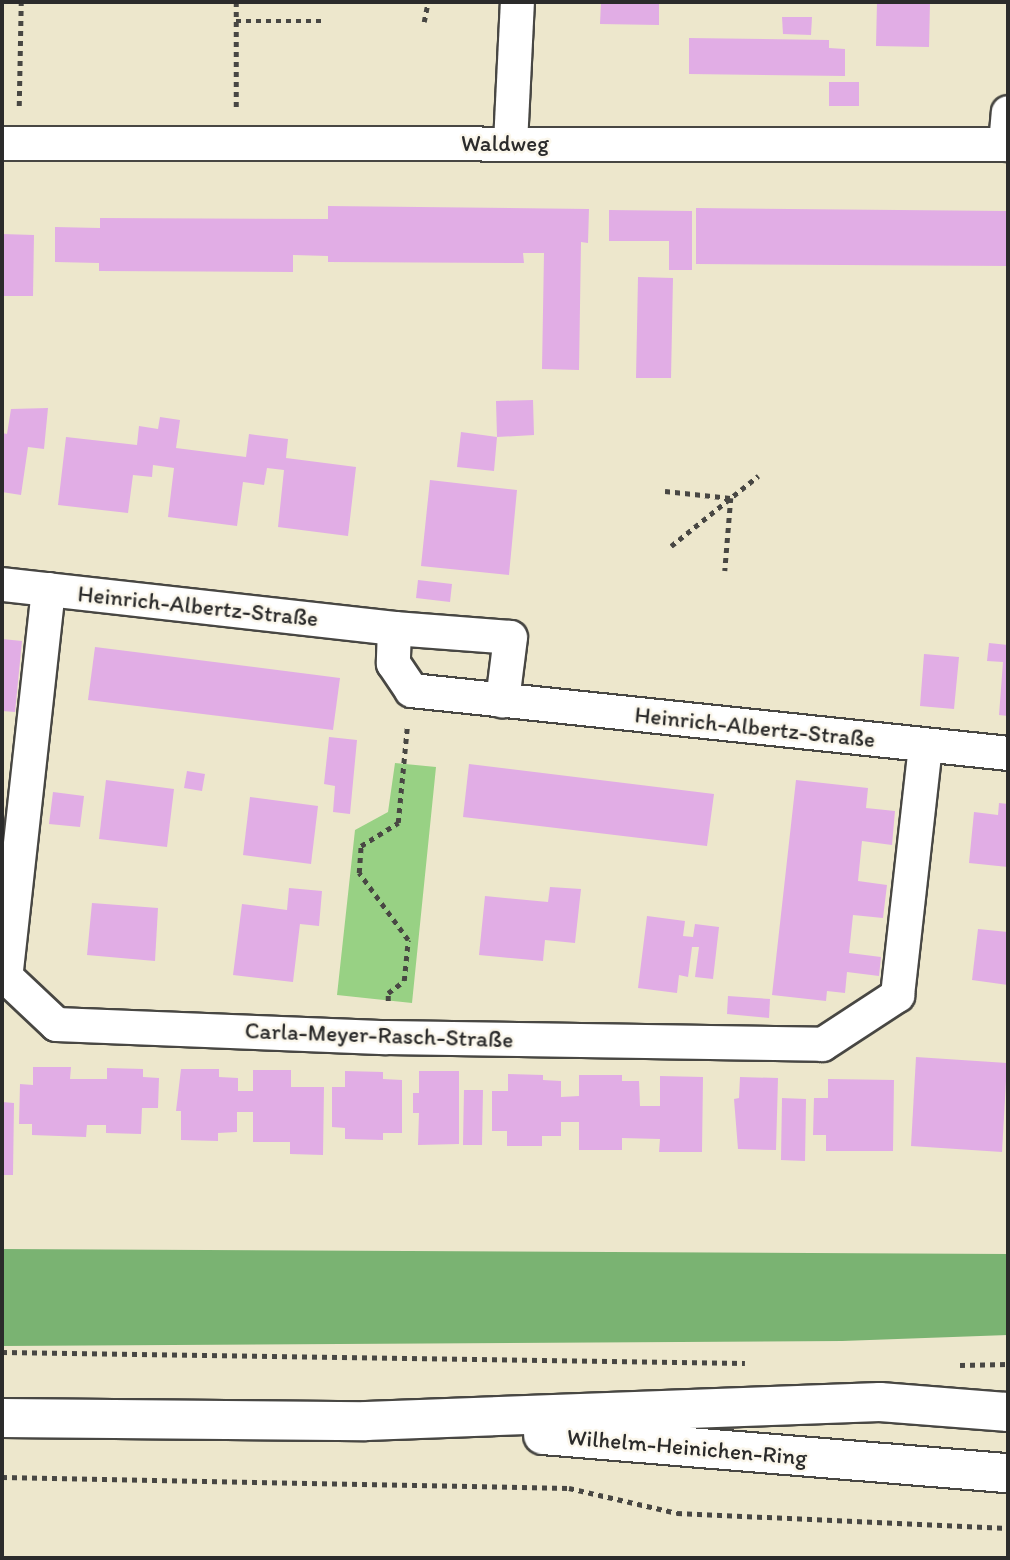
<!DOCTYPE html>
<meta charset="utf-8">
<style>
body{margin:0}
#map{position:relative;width:1010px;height:1560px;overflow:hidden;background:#ede7cc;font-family:Itim,sans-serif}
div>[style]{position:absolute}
.green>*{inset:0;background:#98d184}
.forest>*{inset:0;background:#7ab372}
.building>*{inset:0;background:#e1ade5}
.path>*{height:4.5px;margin-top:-2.25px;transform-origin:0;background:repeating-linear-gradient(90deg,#484743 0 5px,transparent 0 10px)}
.roads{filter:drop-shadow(2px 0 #484743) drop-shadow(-2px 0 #484743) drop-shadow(0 2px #484743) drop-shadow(0 -2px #484743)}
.minor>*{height:33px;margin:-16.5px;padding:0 16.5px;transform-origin:16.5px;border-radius:16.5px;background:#fff}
.secondary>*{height:38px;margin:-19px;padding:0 19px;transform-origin:19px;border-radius:19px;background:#fff}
span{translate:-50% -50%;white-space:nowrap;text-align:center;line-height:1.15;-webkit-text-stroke:5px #fbf7ec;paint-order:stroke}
.street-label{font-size:23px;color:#2b2b2b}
.frame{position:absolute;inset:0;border:4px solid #2b2b2b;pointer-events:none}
</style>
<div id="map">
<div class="green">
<div style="clip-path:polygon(395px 763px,436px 767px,412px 1003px,337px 995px,355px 830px,388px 812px)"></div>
</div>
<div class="forest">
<div style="clip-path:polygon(2px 1249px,1008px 1254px,1008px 1335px,842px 1341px,2px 1346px)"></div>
</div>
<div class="building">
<div style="clip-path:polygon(601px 2px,659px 2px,659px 25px,600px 24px)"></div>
<div style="clip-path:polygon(877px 2px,930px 2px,929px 47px,876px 46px)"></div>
<div style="clip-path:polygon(782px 17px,812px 17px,811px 35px,783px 34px)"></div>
<div style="clip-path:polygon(689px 38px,829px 40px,829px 48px,845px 49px,845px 76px,689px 74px)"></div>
<div style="clip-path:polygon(829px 82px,859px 82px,859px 106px,829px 106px)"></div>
<div style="clip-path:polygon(328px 206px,589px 209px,588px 243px,581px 242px,579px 370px,542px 369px,544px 253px,523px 253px,524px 263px,328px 262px,328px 256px,293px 255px,293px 272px,99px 271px,99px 263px,55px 262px,55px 227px,100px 228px,100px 218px,328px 219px)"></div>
<div style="clip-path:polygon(696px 208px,1008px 211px,1008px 266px,696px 264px)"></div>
<div style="clip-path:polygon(609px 210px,692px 211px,692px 270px,669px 270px,669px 241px,609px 241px)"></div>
<div style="clip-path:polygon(2px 234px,34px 235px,33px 296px,2px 296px)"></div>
<div style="clip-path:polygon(638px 277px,673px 278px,671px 378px,636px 378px)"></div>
<div style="clip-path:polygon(533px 400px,534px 435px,497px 437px,496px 401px)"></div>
<div style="clip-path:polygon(48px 408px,44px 449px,28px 447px,21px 495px,2px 492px,2px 433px,7px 434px,11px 409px)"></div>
<div style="clip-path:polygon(160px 417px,180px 420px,176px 448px,246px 457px,249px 434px,288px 439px,286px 458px,356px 467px,348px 536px,278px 527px,284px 470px,267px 468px,264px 485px,243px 482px,237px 526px,168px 517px,174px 468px,153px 465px,152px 477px,133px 475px,128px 513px,58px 505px,66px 437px,137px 445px,139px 426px,158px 429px)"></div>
<div style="clip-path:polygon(461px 432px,497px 437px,494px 471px,457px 467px)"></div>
<div style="clip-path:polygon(430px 480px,517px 490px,509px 575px,421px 566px)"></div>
<div style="clip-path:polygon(418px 580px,452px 584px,450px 602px,416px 598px)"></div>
<div style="clip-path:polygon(2px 639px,22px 641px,15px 712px,2px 711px)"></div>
<div style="clip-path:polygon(989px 643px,1008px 645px,1008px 716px,999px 715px,1003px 662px,987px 661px)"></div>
<div style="clip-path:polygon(95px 647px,340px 678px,333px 730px,88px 700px)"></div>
<div style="clip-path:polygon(924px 654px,959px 657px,954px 709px,920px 706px)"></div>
<div style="clip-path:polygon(329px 737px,357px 740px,350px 814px,333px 812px,335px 786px,324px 784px)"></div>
<div style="clip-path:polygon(469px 764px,714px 794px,707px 846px,463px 817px)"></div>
<div style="clip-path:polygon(187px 771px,205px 774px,202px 791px,184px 788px)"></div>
<div style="clip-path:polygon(106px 780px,174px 789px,167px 847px,99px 839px)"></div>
<div style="clip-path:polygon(796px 780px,868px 788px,866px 808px,895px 811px,892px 845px,862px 841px,858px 881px,887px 885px,883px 918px,853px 915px,849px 953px,881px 957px,879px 976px,847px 972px,845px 993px,827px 991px,826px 1001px,772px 995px)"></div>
<div style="clip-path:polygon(53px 792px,84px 796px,80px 827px,49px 824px)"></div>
<div style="clip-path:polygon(250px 797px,318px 806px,311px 864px,243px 855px)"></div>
<div style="clip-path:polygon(999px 803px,1008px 804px,1008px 867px,969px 863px,974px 812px,998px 815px)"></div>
<div style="clip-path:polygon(550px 887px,581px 889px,575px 943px,545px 940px,543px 961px,479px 955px,485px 896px,548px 902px)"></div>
<div style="clip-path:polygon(289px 888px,322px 891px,319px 926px,300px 924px,293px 982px,233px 975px,242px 904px,287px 910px)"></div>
<div style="clip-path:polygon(92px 903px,158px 908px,155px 961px,87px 955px)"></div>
<div style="clip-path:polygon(647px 916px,685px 921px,683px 936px,693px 937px,695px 924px,719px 927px,713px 979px,695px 977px,699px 947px,692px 947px,688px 977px,679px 975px,677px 993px,638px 988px)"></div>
<div style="clip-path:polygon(978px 929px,1008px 932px,1008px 985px,972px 980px)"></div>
<div style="clip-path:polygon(728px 996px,770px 999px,769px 1018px,727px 1014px)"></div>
<div style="clip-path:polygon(916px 1057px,1007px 1063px,1002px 1152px,911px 1146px)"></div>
<div style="clip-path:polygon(33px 1067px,71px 1067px,70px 1079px,107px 1079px,107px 1068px,143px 1069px,143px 1077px,159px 1078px,158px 1108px,142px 1108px,141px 1134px,106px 1133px,106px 1125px,87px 1125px,86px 1137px,32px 1135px,32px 1124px,19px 1124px,20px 1084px,33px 1085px)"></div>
<div style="clip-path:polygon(181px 1069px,219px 1069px,219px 1077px,238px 1078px,238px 1091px,253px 1091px,253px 1070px,291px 1070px,291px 1087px,324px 1087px,323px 1155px,290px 1154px,290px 1142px,253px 1142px,253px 1112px,237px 1112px,237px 1132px,218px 1133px,218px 1141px,181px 1140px,181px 1111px,176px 1111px)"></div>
<div style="clip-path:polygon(345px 1071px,383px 1072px,383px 1079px,402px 1080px,402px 1133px,383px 1133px,383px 1140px,345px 1139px,345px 1128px,332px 1127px,332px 1087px,345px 1087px)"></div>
<div style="clip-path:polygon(419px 1071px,459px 1071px,459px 1144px,418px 1145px,419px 1113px,413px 1113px,413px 1093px,419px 1093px)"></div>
<div style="clip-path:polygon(508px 1074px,543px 1075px,543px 1080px,561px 1081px,561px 1097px,579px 1096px,579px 1075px,622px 1075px,622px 1081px,639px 1081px,640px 1106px,660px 1106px,660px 1076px,703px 1077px,702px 1152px,659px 1152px,660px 1139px,622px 1138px,622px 1150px,579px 1150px,579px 1122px,561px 1122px,561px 1136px,542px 1136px,542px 1146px,507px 1146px,507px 1131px,492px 1131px,492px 1091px,508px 1091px)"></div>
<div style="clip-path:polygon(740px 1077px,778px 1078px,776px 1150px,738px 1149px,734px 1099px,739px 1098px)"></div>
<div style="clip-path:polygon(828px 1079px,894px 1080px,893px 1151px,826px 1151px,826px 1135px,813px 1135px,814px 1098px,828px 1098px)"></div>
<div style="clip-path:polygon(464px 1090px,483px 1090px,482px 1145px,463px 1145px)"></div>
<div style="clip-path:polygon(782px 1098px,806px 1099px,805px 1161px,781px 1160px)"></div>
<div style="clip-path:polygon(2px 1102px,14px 1103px,13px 1175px,2px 1175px)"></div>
</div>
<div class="path">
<div style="left:236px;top:21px;width:85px"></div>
<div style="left:424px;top:22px;width:20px;rotate:-79deg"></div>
<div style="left:19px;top:106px;width:104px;rotate:-88.9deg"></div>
<div style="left:236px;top:107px;width:105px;rotate:-90deg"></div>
<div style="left:665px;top:491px;width:66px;rotate:6.1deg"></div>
<div style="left:731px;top:498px;width:73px;rotate:94.7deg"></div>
<div style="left:671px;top:546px;width:112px;rotate:-38.8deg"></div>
<div style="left:388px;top:1001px;width:8px;rotate:-90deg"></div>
<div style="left:388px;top:993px;width:20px;rotate:-37deg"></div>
<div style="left:404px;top:981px;width:41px;rotate:-84.4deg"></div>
<div style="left:408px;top:940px;width:83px;rotate:-126.2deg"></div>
<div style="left:359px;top:873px;width:27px;rotate:-86deg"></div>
<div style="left:361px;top:846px;width:44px;rotate:-31.9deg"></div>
<div style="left:398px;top:823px;width:96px;rotate:-84.6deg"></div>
<div style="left:2px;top:1352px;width:743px;rotate:0.85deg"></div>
<div style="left:960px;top:1365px;width:48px;rotate:-1.2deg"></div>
<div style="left:2px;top:1477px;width:567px;rotate:1.11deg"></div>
<div style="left:569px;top:1488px;width:111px;rotate:13deg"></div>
<div style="left:677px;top:1513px;width:331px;rotate:2.6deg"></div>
</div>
<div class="roads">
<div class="minor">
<div style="left:2px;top:143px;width:1006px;rotate:0.06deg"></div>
<div style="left:510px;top:143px;width:141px;rotate:-87.2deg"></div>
<div style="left:1005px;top:144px;width:32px;rotate:-85deg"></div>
<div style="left:2px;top:584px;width:394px;rotate:6.4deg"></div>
<div style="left:394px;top:628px;width:35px;rotate:92deg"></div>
<div style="left:393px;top:663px;width:32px;rotate:56deg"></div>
<div style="left:411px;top:690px;width:600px;rotate:6.02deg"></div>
<div style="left:48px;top:589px;width:389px;rotate:96.3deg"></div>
<div style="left:5px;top:976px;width:70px;rotate:43.3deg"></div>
<div style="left:56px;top:1024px;width:330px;rotate:2.3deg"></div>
<div style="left:386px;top:1037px;width:436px;rotate:0.9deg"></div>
<div style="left:822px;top:1044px;width:90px;rotate:-33.2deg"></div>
<div style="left:897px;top:995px;width:251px;rotate:-83.6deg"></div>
<div style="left:394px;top:628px;width:116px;rotate:4.4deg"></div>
<div style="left:510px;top:637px;width:64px;rotate:97.2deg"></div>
</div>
<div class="secondary">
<div style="left:2px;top:1418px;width:364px;rotate:0.5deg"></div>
<div style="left:366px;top:1421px;width:514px;rotate:-2.12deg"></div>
<div style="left:880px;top:1402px;width:128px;rotate:4.5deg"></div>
<div style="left:543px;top:1435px;width:467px;rotate:4.7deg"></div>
</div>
</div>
<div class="street-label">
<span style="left:505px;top:143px">Waldweg</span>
<span style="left:198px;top:606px;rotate:6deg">Heinrich-Albertz-Straße</span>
<span style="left:755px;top:727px;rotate:6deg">Heinrich-Albertz-Straße</span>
<span style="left:379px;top:1035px;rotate:2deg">Carla-Meyer-Rasch-Straße</span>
<span style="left:687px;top:1447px;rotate:5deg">Wilhelm-Heinichen-Ring</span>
</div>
<div class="frame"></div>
</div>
